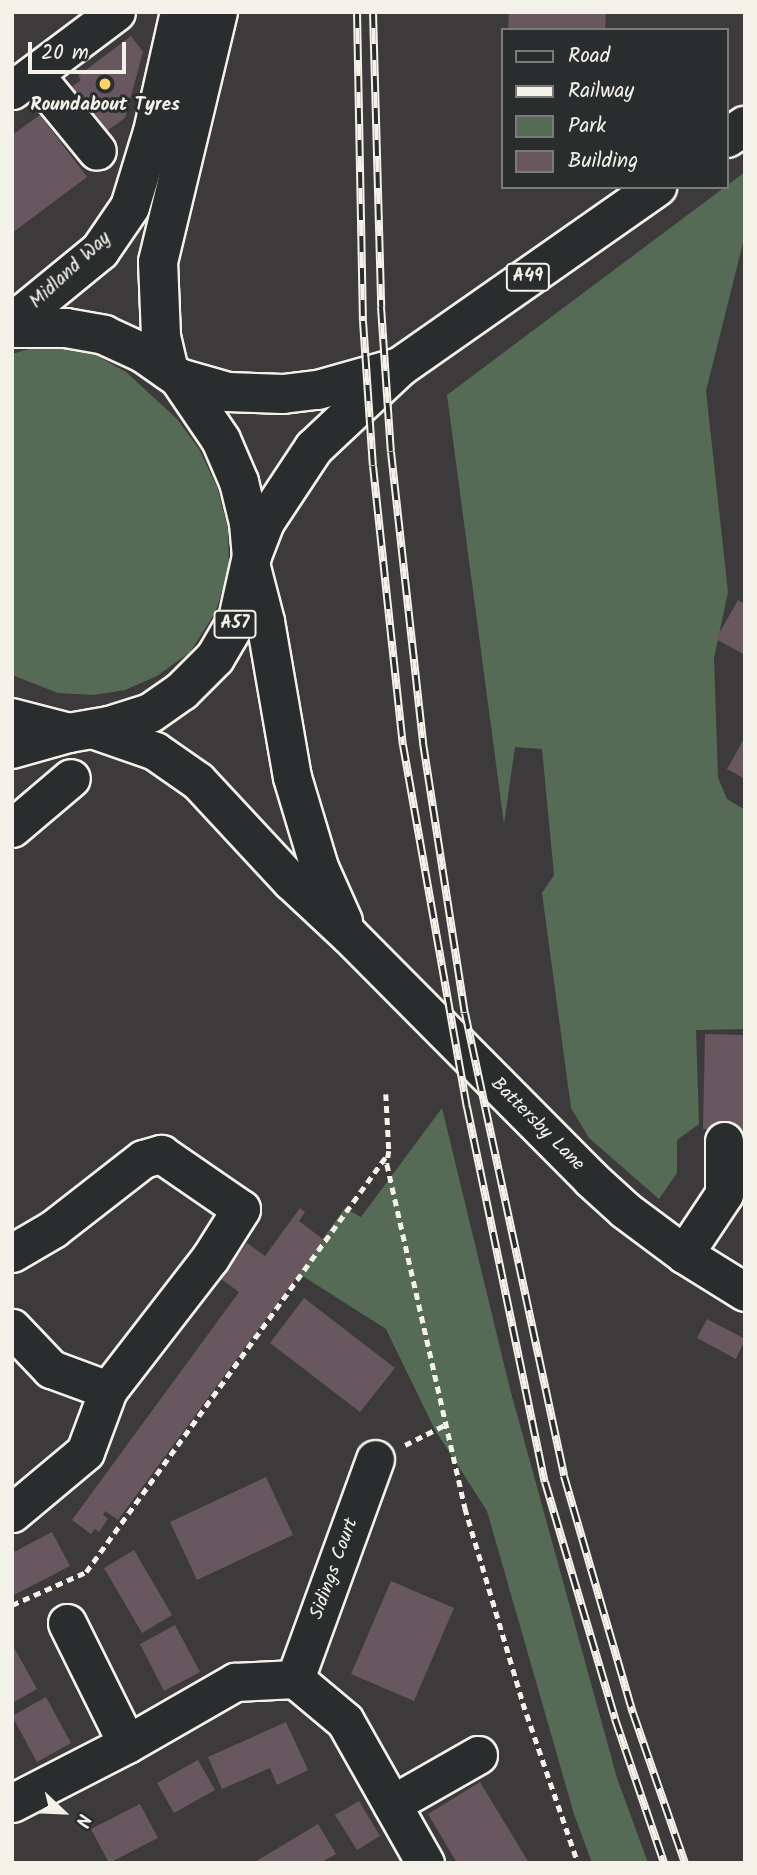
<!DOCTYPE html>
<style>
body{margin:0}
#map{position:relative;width:757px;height:1875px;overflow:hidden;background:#3d3a3c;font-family:Kalam,sans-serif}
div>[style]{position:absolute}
.green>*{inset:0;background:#566b56}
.building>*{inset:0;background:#68575e}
.path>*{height:4.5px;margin-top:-2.25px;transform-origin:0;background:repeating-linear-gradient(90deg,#f4f1e8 0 7px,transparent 0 12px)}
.roads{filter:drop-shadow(2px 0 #f4f1e8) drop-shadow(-2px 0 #f4f1e8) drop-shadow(0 2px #f4f1e8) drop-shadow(0 -2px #f4f1e8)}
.minor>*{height:37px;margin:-18.5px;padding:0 18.5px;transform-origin:18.5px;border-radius:18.5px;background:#2a2d2e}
.major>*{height:38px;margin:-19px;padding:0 19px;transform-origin:19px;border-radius:19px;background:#2a2d2e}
.highway>*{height:38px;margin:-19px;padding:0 19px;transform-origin:19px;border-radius:19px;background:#2a2d2e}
.rail>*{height:8px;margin-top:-4px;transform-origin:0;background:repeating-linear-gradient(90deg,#2a2d2e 0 16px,#f4f1e8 0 32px);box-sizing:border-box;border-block:2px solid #f4f1e8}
.dots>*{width:19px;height:19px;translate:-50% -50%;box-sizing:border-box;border:4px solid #2a2d2e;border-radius:50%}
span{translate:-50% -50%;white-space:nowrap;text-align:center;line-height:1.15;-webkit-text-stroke:6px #2a2d2e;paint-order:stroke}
.shield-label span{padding:2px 5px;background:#2a2d2e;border:2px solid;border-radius:5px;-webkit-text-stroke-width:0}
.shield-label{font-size:18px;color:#f4f1e8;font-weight:700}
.poi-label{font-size:19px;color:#f4f1e8;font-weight:700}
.street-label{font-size:19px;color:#f4f1e8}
.frame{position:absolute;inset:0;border:14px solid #f4f1e8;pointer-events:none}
.legend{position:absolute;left:501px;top:28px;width:228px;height:161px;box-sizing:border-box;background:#2a2d2e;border:2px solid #7b7b78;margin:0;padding:9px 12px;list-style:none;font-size:21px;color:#f4f1e8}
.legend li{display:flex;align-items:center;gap:14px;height:35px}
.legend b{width:35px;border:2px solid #7b7b78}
.north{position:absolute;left:28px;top:1777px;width:70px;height:70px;-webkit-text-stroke:5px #2a2d2e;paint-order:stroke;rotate:113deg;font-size:19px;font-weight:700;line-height:28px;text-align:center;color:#f4f1e8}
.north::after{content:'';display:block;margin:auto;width:24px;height:32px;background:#f4f1e8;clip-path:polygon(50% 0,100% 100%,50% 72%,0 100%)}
.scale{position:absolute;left:28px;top:42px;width:98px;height:32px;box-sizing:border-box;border:4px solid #f4f1e8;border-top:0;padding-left:9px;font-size:21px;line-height:24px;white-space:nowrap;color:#f4f1e8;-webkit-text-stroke:5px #2a2d2e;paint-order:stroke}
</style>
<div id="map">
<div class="green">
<div style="clip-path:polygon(745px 172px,745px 235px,706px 391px,728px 592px,714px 658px,718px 778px,727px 799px,745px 810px,745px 1029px,696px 1030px,699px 1124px,677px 1140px,677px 1173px,659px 1199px,589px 1138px,571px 1108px,542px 893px,554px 875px,542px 749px,515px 747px,504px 824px,447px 395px)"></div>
<div style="clip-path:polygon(60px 347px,92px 353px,126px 372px,177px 419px,199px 449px,217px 487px,228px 529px,229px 571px,215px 613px,190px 652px,157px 676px,125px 690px,94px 695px,58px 693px,12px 675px,12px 354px,29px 349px)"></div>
<div style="clip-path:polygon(442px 1108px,510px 1389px,617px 1778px,648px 1863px,592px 1863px,574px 1814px,487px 1511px,435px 1430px,386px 1329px,298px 1273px,345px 1208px,361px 1217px)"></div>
</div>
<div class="building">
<div style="clip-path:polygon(509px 12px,606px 12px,605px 30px,508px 30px)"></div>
<div style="clip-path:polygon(131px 36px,143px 52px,125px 118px,104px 133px,70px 88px,81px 80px,78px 76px)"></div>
<div style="clip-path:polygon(40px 115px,87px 177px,12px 233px,12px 135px)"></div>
<div style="clip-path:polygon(738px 600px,745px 604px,745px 655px,716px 639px)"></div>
<div style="clip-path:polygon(745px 737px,745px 779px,727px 769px)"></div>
<div style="clip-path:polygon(705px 1034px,745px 1035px,745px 1130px,703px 1129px)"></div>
<div style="clip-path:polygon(300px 1208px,305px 1212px,299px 1221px,324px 1240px,118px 1520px,105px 1511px,103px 1515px,108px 1519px,99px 1532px,95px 1529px,91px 1534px,72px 1520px,239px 1292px,221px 1279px,247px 1243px,265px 1256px)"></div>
<div style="clip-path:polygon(304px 1298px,395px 1368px,360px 1412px,270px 1343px)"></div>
<div style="clip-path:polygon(707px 1319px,745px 1339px,736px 1359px,697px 1338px)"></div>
<div style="clip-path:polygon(266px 1477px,293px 1535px,197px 1580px,170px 1522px)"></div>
<div style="clip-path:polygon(52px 1532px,70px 1566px,12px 1596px,12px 1553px)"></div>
<div style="clip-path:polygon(134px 1550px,172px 1615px,142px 1633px,104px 1568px)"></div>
<div style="clip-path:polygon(391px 1581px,454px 1608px,414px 1701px,351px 1674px)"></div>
<div style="clip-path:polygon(175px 1625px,200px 1672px,164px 1691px,140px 1644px)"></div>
<div style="clip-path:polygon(12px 1644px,37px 1689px,12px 1703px)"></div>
<div style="clip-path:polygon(46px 1697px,71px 1743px,37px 1762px,12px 1716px)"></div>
<div style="clip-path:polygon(286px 1722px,308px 1770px,277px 1785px,270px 1768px,222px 1789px,208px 1757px)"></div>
<div style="clip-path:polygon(198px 1760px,215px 1790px,174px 1813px,157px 1783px)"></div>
<div style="clip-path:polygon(480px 1782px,529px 1863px,457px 1863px,428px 1814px)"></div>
<div style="clip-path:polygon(359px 1801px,380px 1836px,357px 1850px,335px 1815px)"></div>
<div style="clip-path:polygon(140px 1804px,158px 1838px,109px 1863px,91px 1829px)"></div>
<div style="clip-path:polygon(318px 1824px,336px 1854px,320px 1863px,253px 1863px)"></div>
</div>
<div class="path">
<div style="left:386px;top:1094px;width:57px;rotate:87deg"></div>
<div style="left:389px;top:1151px;width:13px;rotate:99deg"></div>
<div style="left:387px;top:1164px;width:353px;rotate:77.2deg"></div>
<div style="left:465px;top:1508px;width:203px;rotate:73.4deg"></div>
<div style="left:523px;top:1703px;width:169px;rotate:71deg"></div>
<div style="left:405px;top:1445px;width:45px;rotate:-26.6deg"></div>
<div style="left:12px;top:1605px;width:81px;rotate:-24deg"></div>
<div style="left:86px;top:1572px;width:514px;rotate:-54.18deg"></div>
</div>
<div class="roads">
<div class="minor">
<div style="left:34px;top:74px;width:99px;rotate:50.7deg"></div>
<div style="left:12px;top:90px;width:130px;rotate:-36.9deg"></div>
<div style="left:251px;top:567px;width:56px;rotate:75.5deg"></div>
<div style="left:265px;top:621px;width:158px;rotate:80.2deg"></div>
<div style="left:292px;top:777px;width:94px;rotate:73.3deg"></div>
<div style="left:319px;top:867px;width:59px;rotate:66deg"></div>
<div style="left:92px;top:729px;width:67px;rotate:19.2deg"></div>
<div style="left:155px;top:751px;width:52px;rotate:34.9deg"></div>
<div style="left:198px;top:781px;width:137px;rotate:47.1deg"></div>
<div style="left:291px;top:881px;width:79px;rotate:43deg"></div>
<div style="left:349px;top:935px;width:342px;rotate:45.2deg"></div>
<div style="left:590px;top:1178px;width:47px;rotate:42.4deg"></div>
<div style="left:625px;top:1210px;width:74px;rotate:36.7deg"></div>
<div style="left:684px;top:1254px;width:72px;rotate:31.9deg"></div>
<div style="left:12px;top:828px;width:77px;rotate:-40.3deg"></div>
<div style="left:12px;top:1253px;width:48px;rotate:-30.3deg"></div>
<div style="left:53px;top:1229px;width:114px;rotate:-37.9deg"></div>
<div style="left:143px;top:1159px;width:19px;rotate:-16deg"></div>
<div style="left:161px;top:1154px;width:97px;rotate:34.5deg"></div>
<div style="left:241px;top:1209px;width:58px;rotate:122.3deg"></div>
<div style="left:210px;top:1258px;width:167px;rotate:127.7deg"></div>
<div style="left:108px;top:1390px;width:61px;rotate:-159.8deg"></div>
<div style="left:51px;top:1369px;width:57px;rotate:-133.6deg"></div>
<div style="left:684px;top:1254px;width:72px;rotate:-56.3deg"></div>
<div style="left:724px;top:1194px;width:53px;rotate:-90deg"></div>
<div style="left:12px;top:1513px;width:95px;rotate:-39.9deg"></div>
<div style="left:85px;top:1452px;width:66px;rotate:-69.6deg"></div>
<div style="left:67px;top:1623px;width:135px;rotate:63.6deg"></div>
<div style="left:295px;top:1679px;width:234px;rotate:-70deg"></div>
<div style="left:12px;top:1803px;width:129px;rotate:-27.2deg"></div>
<div style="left:127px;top:1744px;width:125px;rotate:-29.9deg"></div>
<div style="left:235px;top:1682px;width:60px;rotate:-2.9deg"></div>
<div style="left:295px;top:1679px;width:65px;rotate:40deg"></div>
<div style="left:345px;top:1721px;width:163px;rotate:60.6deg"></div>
<div style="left:392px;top:1804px;width:99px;rotate:-29.7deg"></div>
</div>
<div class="major">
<div style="left:12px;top:749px;width:59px;rotate:-15.7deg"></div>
</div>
<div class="highway">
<div style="left:727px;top:138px;width:22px;rotate:-34deg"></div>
<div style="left:12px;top:323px;width:114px;rotate:-39.3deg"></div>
<div style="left:100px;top:251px;width:53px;rotate:-55.7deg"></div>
<div style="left:130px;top:207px;width:78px;rotate:-73deg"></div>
<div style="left:153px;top:132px;width:123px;rotate:-77.3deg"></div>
<div style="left:12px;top:328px;width:54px"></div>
<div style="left:66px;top:328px;width:39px;rotate:10deg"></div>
<div style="left:104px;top:335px;width:43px;rotate:24.8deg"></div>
<div style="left:143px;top:353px;width:44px;rotate:34.8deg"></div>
<div style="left:179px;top:378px;width:75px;rotate:55.9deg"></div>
<div style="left:221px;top:440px;width:46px;rotate:66.8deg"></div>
<div style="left:239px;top:482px;width:42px;rotate:76.3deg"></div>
<div style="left:249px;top:523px;width:33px;rotate:85deg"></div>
<div style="left:252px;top:556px;width:65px;rotate:102.5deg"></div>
<div style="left:238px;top:619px;width:45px;rotate:120.5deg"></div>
<div style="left:215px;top:658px;width:47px;rotate:135deg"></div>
<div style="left:182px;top:691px;width:39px;rotate:145deg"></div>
<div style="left:150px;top:713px;width:43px;rotate:162.4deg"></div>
<div style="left:109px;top:726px;width:41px;rotate:170.1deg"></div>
<div style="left:69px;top:733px;width:59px;rotate:-165.3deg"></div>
<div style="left:169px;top:371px;width:36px;rotate:-103deg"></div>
<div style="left:161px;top:336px;width:74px;rotate:-92.3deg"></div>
<div style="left:158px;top:262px;width:257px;rotate:-76.5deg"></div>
<div style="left:179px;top:378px;width:51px;rotate:15.9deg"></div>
<div style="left:228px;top:392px;width:55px;rotate:2.1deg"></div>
<div style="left:283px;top:394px;width:35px;rotate:-7deg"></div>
<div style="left:318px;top:390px;width:81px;rotate:-15.8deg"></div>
<div style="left:252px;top:556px;width:36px;rotate:-69deg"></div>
<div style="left:265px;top:522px;width:89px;rotate:-56.5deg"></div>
<div style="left:314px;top:448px;width:118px;rotate:-43.3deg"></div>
<div style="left:400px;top:367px;width:314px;rotate:-35deg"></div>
</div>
</div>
<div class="rail">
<div style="left:357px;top:12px;width:309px;rotate:88.9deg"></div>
<div style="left:363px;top:321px;width:145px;rotate:86.1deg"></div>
<div style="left:373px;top:466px;width:281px;rotate:83.9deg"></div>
<div style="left:403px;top:745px;width:368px;rotate:80deg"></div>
<div style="left:467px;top:1107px;width:383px;rotate:78.3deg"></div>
<div style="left:545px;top:1482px;width:247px;rotate:73.5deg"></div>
<div style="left:615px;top:1719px;width:152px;rotate:71.2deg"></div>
<div style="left:373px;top:12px;width:295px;rotate:88.4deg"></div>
<div style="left:381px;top:307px;width:145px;rotate:86.1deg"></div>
<div style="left:391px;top:452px;width:293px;rotate:83.7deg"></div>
<div style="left:423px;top:743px;width:273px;rotate:81.2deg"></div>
<div style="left:465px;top:1013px;width:473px;rotate:77.9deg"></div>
<div style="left:564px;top:1476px;width:247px;rotate:73.8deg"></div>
<div style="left:633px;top:1713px;width:159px;rotate:70.9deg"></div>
</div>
<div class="dots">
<div style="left:105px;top:84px;background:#ffd166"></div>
</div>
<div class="shield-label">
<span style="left:528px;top:277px">A49</span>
<span style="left:235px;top:624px">A57</span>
</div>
<div class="poi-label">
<span style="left:105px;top:106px">Roundabout Tyres</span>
</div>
<div class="street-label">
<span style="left:71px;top:271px;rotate:-43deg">Midland Way</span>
<span style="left:537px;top:1125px;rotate:45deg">Battersby Lane</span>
<span style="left:335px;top:1569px;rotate:-70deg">Sidings Court</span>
</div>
<div class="frame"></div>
<ul class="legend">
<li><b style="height:9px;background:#2a2d2e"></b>Road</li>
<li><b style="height:9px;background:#f4f1e8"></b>Railway</li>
<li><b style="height:19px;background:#566b56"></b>Park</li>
<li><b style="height:19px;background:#68575e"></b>Building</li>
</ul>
<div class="north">N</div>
<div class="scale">20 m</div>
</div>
